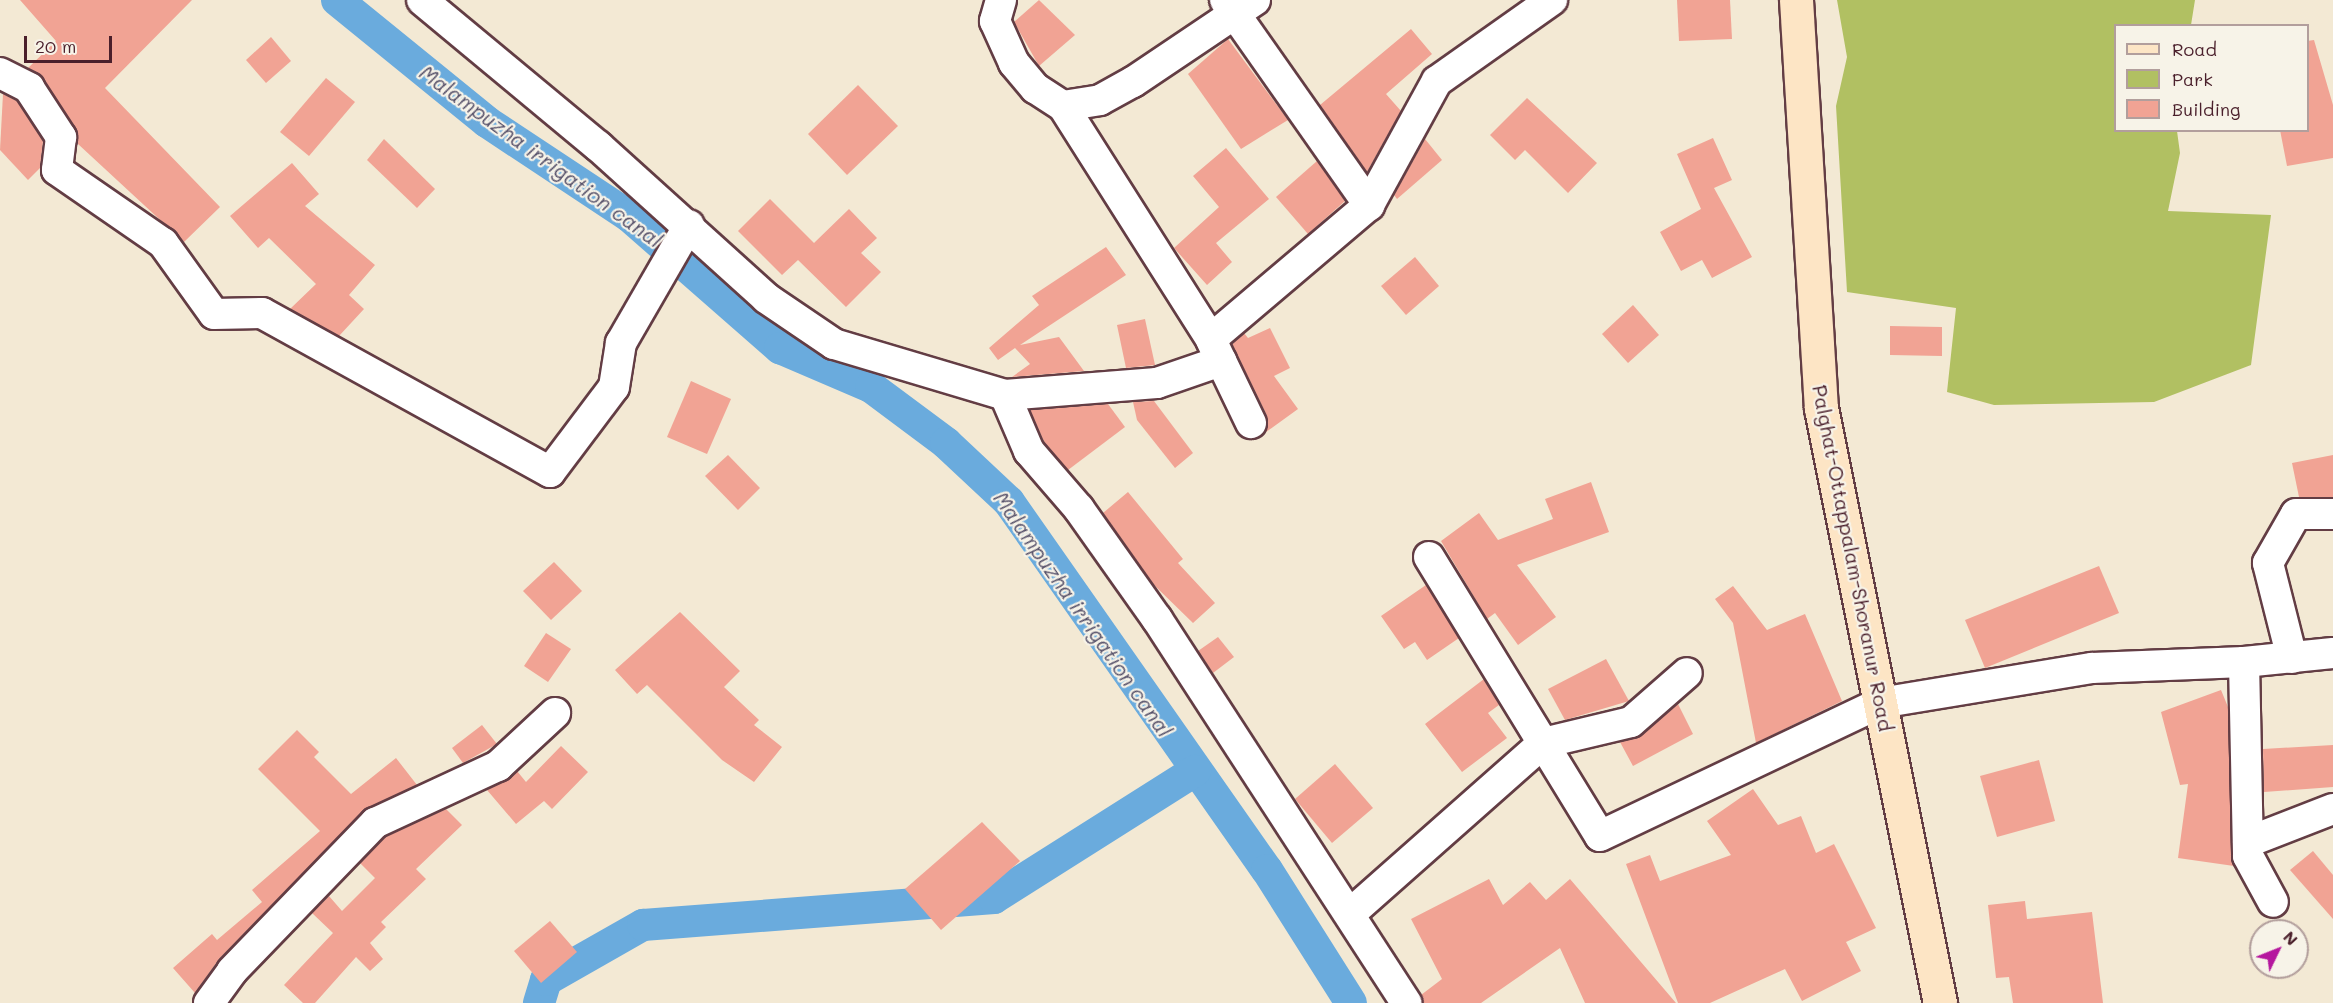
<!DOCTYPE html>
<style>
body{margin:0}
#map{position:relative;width:2333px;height:1003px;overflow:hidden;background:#f3e9d4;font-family:Mali,sans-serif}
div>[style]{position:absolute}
.green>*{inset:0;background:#b1c062}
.canal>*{height:32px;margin:-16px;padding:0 16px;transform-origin:16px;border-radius:16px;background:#6aabdd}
.building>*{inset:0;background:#f1a394}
.roads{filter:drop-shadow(2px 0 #633d44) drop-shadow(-2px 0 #633d44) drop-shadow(0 2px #633d44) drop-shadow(0 -2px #633d44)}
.minor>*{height:30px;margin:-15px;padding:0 15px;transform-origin:15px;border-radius:15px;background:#fff}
.secondary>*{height:33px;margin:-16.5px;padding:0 16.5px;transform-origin:16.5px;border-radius:16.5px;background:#fde5c5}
span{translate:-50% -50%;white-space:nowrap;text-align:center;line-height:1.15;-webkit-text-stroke:4.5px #f7f3e8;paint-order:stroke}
.street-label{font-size:20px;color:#4a1f2b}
.water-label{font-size:21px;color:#555069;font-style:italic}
.legend{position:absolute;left:2114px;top:24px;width:195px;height:108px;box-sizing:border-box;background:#f7f3e8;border:2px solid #b29e9c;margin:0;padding:8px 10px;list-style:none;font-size:18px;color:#4a1f2b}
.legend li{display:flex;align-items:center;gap:12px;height:30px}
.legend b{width:30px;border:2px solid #b29e9c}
.north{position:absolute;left:2249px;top:919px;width:60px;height:60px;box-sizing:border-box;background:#f7f3e8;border:2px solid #b29e9c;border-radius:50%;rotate:47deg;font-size:16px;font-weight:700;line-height:24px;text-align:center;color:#4a1f2b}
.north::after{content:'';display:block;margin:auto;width:21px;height:27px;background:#b5179e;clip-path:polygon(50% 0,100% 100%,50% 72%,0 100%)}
.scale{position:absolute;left:24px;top:36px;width:88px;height:27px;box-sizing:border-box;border:3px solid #4a1f2b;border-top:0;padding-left:8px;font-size:18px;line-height:21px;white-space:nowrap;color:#4a1f2b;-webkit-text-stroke:4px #f7f3e8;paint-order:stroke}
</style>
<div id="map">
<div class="green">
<div style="clip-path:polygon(1837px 0,2195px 0,2191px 25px,2116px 26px,2116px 130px,2177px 131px,2180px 153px,2168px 211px,2271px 215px,2251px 365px,2154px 402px,1994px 405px,1947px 392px,1956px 308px,1847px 292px,1836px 106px,1847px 57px)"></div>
</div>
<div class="canal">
<div style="left:337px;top:0;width:193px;rotate:39.1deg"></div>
<div style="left:487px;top:122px;width:170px;rotate:33.5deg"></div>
<div style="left:629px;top:216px;width:201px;rotate:41.2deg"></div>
<div style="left:780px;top:348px;width:99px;rotate:23.2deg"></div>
<div style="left:871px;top:387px;width:94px;rotate:36.7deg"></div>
<div style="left:946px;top:443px;width:86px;rotate:43.1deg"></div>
<div style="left:1009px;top:502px;width:449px;rotate:55deg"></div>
<div style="left:1267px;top:870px;width:157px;rotate:57.7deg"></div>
<div style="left:539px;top:1003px;width:24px;rotate:-73deg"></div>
<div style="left:546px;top:980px;width:112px;rotate:-29.6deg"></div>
<div style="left:643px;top:925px;width:352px;rotate:-4.4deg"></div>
<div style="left:994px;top:898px;width:238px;rotate:-32.3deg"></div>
</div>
<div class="building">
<div style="clip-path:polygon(20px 0,192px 0,105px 88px,220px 207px,184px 242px,78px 144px,75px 128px,43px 79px,28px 68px,56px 41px)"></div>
<div style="clip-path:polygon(1039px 0,1075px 35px,1039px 66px,1014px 22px)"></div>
<div style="clip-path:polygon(1677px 0,1730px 0,1732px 39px,1679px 41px)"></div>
<div style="clip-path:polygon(1411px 29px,1432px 54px,1386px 94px,1401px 111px,1367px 172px,1320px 105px)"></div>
<div style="clip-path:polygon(271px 37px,291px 61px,266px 83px,246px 60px)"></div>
<div style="clip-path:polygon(1228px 39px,1288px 120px,1241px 149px,1188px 74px)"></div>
<div style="clip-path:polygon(2314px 40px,2333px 105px,2333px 158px,2287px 166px,2280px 130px,2307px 130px,2307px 41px)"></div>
<div style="clip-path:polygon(326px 78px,355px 102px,309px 156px,280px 132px)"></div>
<div style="clip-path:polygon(858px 85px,898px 126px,847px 175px,808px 134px)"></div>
<div style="clip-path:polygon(3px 94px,17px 101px,43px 141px,40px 168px,28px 180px,0 150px)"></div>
<div style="clip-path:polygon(1527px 98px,1597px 163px,1568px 193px,1525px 150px,1515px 160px,1490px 135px)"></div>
<div style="clip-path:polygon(1713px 138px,1732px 180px,1714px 188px,1752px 257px,1712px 278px,1702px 260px,1681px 271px,1660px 232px,1701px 209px,1677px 154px)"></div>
<div style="clip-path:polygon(384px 139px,435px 189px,417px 208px,367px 160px)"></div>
<div style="clip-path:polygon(1425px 139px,1442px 160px,1397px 199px,1394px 195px)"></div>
<div style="clip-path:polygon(1226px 148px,1269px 199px,1216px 243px,1232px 262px,1207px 285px,1174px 248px,1219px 207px,1193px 176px)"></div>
<div style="clip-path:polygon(1317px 161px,1345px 201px,1308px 234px,1276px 197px)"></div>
<div style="clip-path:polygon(292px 163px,319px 194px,305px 206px,375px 265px,349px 295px,364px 309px,339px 336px,290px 309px,316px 284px,269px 238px,258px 248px,230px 216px)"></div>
<div style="clip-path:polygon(770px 199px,814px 243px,849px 209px,877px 238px,861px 253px,881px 272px,846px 307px,798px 260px,782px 275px,738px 231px)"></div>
<div style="clip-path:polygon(1106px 247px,1126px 275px,1020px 345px,1059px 337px,1084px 371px,1012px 377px,1030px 364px,1015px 348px,998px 360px,989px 348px,1039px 305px,1032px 296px)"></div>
<div style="clip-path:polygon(1415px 257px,1439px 286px,1406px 315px,1381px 286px)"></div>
<div style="clip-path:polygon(1633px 305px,1659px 335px,1628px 363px,1602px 334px)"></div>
<div style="clip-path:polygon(1145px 319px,1155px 365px,1126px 368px,1117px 325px)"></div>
<div style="clip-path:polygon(1890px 326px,1942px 327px,1942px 356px,1890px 355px)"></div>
<div style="clip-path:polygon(1270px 328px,1290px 368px,1274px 376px,1298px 409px,1266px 432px,1267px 416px,1232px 344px,1244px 333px,1248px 338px)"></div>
<div style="clip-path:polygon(691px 381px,731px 399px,707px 454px,667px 437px)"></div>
<div style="clip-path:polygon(1154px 401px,1193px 453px,1175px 468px,1137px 420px,1133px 402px)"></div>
<div style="clip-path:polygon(1108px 404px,1125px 427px,1068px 470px,1044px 442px,1030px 410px)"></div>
<div style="clip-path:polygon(728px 455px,760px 488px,738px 510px,705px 476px)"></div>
<div style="clip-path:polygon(2333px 455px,2333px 497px,2299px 497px,2292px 463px)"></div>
<div style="clip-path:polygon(1591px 482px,1609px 532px,1517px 565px,1556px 617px,1518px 645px,1495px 613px,1487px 619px,1441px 541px,1479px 513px,1498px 540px,1553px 519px,1545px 499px)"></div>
<div style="clip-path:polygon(1128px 492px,1183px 559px,1178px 563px,1215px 603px,1193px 623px,1153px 584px,1103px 513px)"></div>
<div style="clip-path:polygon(554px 562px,582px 591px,551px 620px,523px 591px)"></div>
<div style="clip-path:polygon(2099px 566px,2119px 613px,1985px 668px,1965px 620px)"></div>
<div style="clip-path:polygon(1426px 585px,1459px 638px,1427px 660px,1415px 642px,1404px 649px,1381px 616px)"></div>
<div style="clip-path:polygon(1733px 586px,1767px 630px,1805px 614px,1842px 701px,1756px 743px,1733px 623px,1715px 599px)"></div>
<div style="clip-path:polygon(680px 612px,740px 671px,724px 687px,759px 720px,754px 725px,782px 747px,754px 782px,722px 760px,647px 685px,637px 694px,615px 670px)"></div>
<div style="clip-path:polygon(546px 633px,571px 649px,548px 682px,524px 666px)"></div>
<div style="clip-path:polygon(1218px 637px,1234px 657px,1213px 673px,1198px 651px)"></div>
<div style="clip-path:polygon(1606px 659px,1629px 701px,1565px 720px,1548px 689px)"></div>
<div style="clip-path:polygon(1484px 679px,1499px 705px,1488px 713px,1507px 738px,1462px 772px,1425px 724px)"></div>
<div style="clip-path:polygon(2221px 690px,2228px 707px,2234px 866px,2178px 858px,2188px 784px,2180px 785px,2161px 712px)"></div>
<div style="clip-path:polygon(1678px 704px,1693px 734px,1633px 766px,1620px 742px,1642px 735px)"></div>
<div style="clip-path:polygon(482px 725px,497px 744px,463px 763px,452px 748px)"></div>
<div style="clip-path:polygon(297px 730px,319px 752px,314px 757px,351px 794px,396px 758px,417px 785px,363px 811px,219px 959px,195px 993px,173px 968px,212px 934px,217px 940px,262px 902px,252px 890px,320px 831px,258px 769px)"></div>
<div style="clip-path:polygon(2333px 745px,2333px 787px,2264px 792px,2263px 749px)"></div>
<div style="clip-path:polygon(561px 746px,588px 772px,552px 809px,544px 801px,516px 824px,487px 790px,517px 771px,526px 782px)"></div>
<div style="clip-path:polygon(2039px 760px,2055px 821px,1997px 837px,1980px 776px)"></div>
<div style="clip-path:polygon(1335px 764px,1373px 808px,1332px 843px,1295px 799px)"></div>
<div style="clip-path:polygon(1753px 789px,1778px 825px,1801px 816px,1816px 853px,1834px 844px,1876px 928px,1846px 942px,1861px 971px,1802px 1001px,1785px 969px,1710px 1003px,1678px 1003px,1626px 864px,1650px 855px,1660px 881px,1731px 855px,1707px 821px)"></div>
<div style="clip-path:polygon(446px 809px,462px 825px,416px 869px,426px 879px,381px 922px,386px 927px,370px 943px,383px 959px,370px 971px,356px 957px,315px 1003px,303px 1003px,284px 985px,333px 933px,312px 913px,329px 896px,342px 911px,375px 878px,360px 863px,385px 837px)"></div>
<div style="clip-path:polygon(982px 822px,1020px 861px,941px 930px,905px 889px)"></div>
<div style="clip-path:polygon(2313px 851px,2333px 875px,2333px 919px,2290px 870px)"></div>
<div style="clip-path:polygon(1489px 879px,1503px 905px,1530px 882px,1546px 900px,1570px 879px,1676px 1003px,1585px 1003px,1560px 948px,1481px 1003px,1423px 1003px,1421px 995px,1442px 979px,1411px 919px)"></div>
<div style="clip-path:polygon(2025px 901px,2027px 919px,2092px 912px,2103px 1003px,2013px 1003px,2009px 977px,1996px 978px,1988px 905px)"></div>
<div style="clip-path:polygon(550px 921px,577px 952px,541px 983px,514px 951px)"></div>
</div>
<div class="roads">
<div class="minor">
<div style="left:422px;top:0;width:229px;rotate:39.7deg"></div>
<div style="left:598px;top:146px;width:227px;rotate:42.1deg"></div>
<div style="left:766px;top:298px;width:82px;rotate:34.1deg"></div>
<div style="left:834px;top:344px;width:178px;rotate:16.6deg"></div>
<div style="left:1005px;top:395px;width:61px;rotate:66.8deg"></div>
<div style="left:1029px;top:451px;width:77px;rotate:49.2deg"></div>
<div style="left:1079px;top:509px;width:135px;rotate:54.7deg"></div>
<div style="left:1157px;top:619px;width:458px;rotate:57deg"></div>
<div style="left:1001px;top:0;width:22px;rotate:106deg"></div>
<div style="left:995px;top:21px;width:46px;rotate:65.7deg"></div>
<div style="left:1014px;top:63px;width:33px;rotate:50deg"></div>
<div style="left:1035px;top:88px;width:33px;rotate:33deg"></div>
<div style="left:1063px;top:106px;width:37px;rotate:-9deg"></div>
<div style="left:1100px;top:100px;width:38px;rotate:-29deg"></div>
<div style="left:1133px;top:82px;width:147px;rotate:-33.9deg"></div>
<div style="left:1225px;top:0;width:251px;rotate:54.9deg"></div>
<div style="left:0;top:73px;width:33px;rotate:27deg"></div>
<div style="left:29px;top:88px;width:59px;rotate:56.9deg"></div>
<div style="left:61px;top:137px;width:33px;rotate:97deg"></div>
<div style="left:57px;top:170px;width:129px;rotate:34.6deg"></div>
<div style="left:163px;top:243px;width:87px;rotate:54.3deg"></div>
<div style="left:214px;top:314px;width:48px;rotate:-1.2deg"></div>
<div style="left:262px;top:313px;width:329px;rotate:28.9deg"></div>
<div style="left:550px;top:472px;width:106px;rotate:-53deg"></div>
<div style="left:614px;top:387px;width:45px;rotate:-81deg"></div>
<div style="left:621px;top:343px;width:136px;rotate:-60deg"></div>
<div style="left:1063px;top:106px;width:276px;rotate:57.6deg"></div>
<div style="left:1211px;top:339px;width:207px;rotate:-40.3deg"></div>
<div style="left:1369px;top:205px;width:141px;rotate:-61.3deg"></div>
<div style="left:1437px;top:81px;width:141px;rotate:-35.2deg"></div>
<div style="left:1212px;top:342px;width:90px;rotate:64.3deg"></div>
<div style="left:1005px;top:395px;width:152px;rotate:-4.5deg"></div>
<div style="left:1157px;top:383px;width:68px;rotate:-19deg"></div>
<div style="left:1429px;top:557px;width:327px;rotate:58.5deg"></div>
<div style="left:1600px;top:836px;width:310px;rotate:-25.4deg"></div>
<div style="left:1880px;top:703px;width:215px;rotate:-9.4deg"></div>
<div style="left:2092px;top:668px;width:152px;rotate:-2.3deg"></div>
<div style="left:2244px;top:662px;width:194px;rotate:88.8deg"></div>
<div style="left:2248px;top:856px;width:52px;rotate:61.5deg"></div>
<div style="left:2292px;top:658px;width:98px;rotate:-104.2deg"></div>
<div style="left:2268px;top:563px;width:56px;rotate:-60.3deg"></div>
<div style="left:2296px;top:514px;width:37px"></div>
<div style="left:2244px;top:662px;width:89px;rotate:-5.8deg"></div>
<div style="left:2248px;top:842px;width:91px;rotate:-21.2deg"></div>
<div style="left:1351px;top:913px;width:256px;rotate:-41.5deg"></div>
<div style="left:1543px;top:743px;width:90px;rotate:-13.4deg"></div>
<div style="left:1631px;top:722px;width:74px;rotate:-41.2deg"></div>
<div style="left:209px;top:1003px;width:39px;rotate:-54deg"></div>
<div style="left:232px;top:971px;width:206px;rotate:-46deg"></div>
<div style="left:375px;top:823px;width:136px;rotate:-24.9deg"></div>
<div style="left:498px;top:766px;width:78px;rotate:-42.9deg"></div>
</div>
<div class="secondary">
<div style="left:1796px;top:0;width:409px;rotate:86.5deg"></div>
<div style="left:1821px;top:408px;width:607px;rotate:78.69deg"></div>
</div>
</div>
<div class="street-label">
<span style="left:1853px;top:558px;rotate:79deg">Palghat-Ottappalam-Shoranur Road</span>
</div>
<div class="water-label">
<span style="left:541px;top:156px;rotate:36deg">Malampuzha irrigation canal</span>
<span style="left:1083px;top:614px;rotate:55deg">Malampuzha irrigation canal</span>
</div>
<ul class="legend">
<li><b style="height:8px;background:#fde5c5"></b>Road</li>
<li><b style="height:16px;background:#b1c062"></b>Park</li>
<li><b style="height:16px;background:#f1a394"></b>Building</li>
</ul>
<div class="north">N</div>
<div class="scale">20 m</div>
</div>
